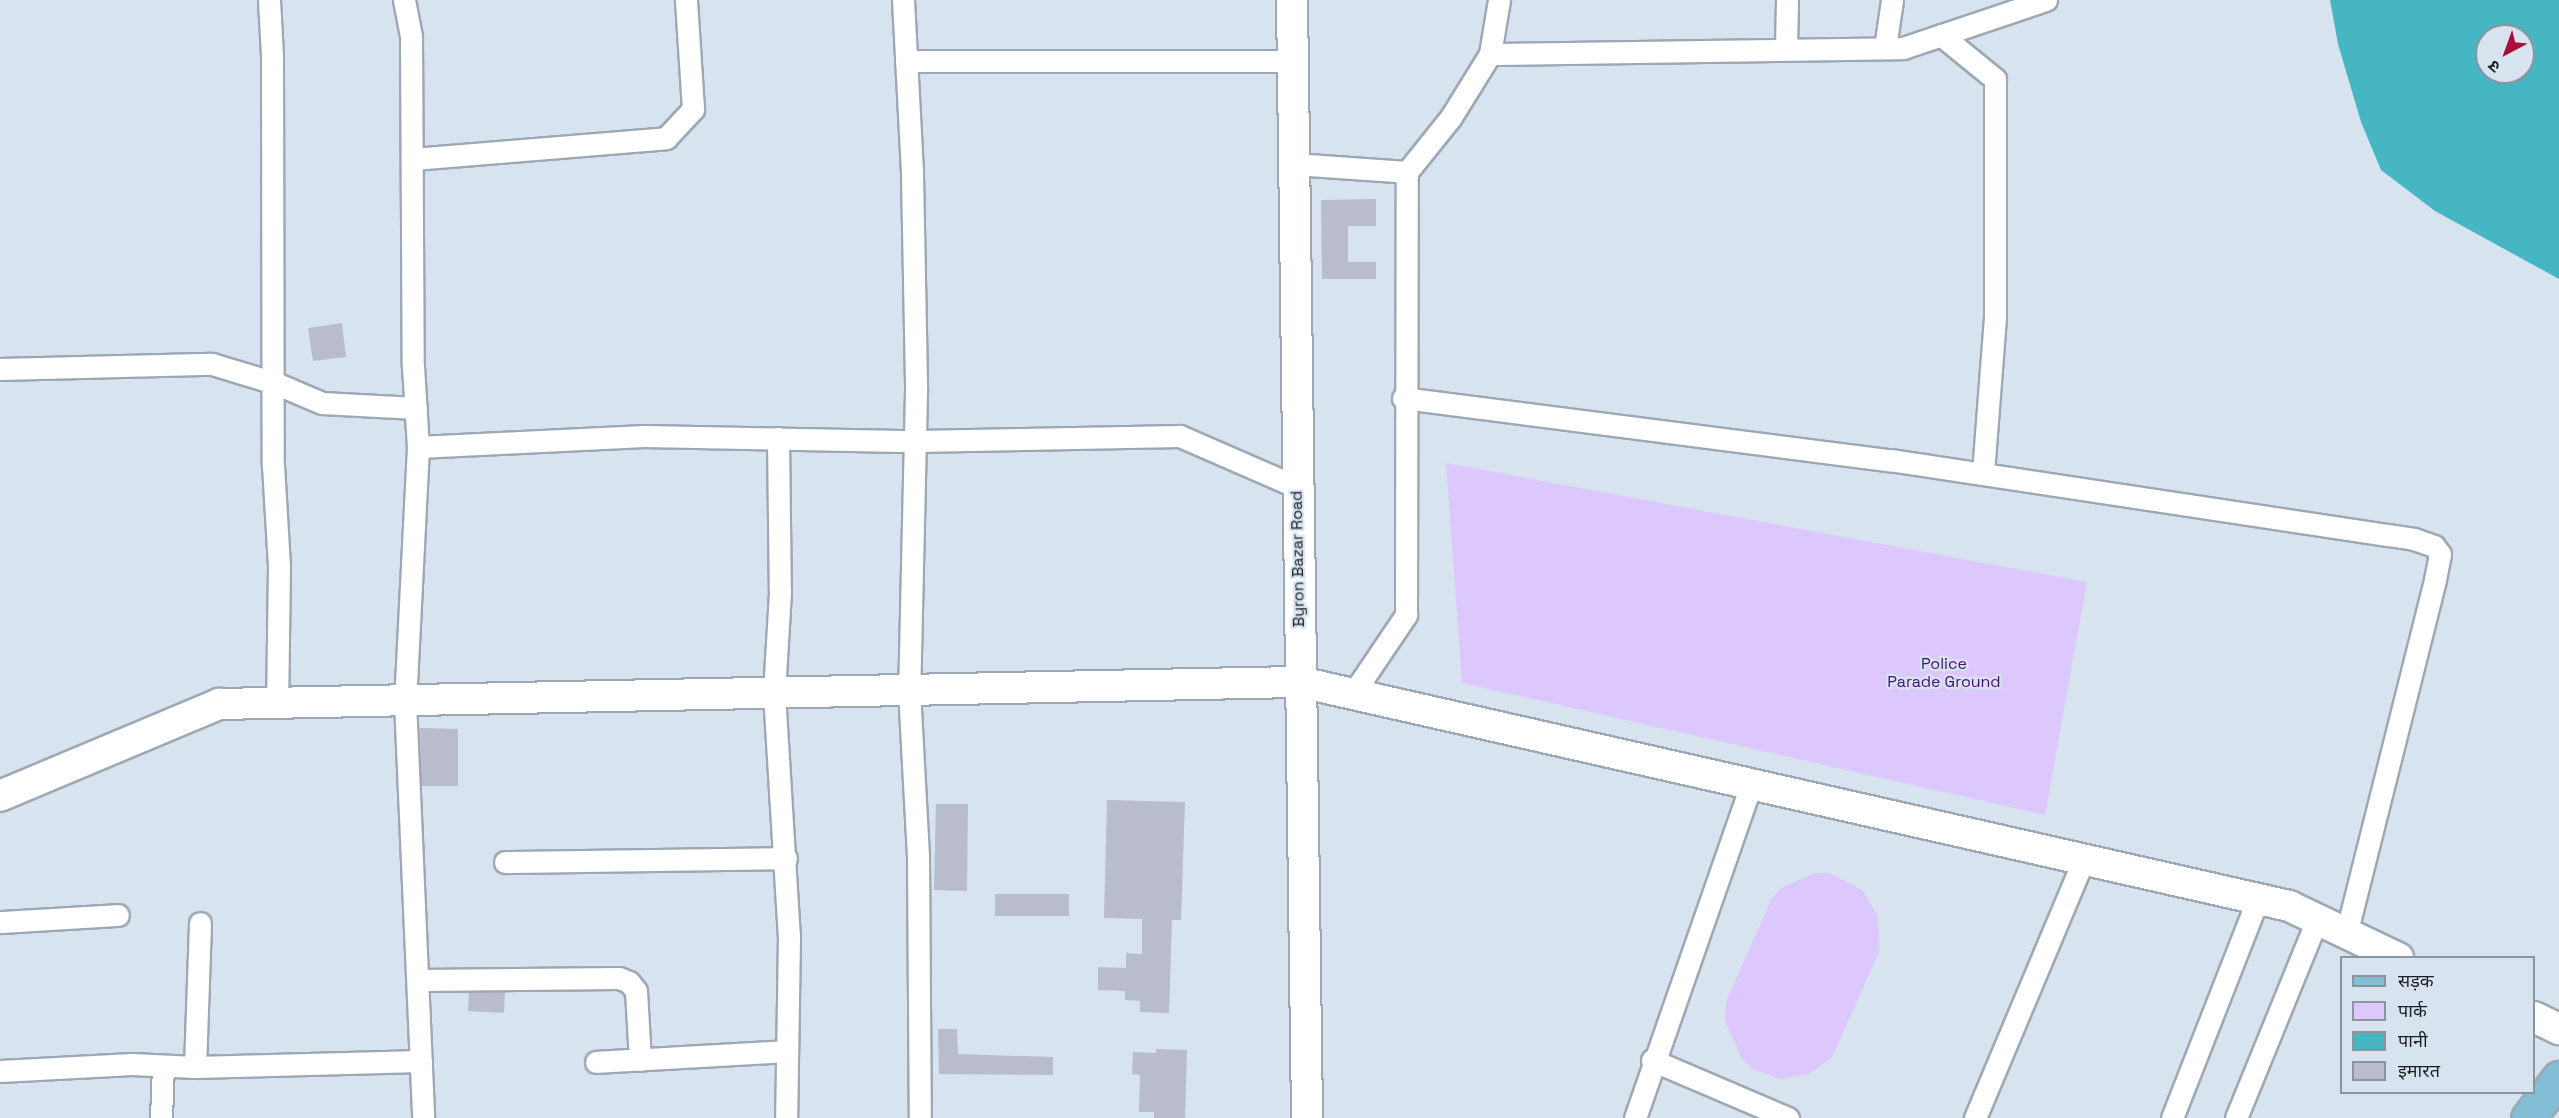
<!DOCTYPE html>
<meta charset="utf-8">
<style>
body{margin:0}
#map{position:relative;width:2559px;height:1118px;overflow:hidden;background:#d8e3f0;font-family:"Space Grotesk","Noto Sans Devanagari",sans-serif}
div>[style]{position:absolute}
.green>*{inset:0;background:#dcc8fc}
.water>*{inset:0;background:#46b6c3}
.building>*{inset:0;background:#b9bccb}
.roads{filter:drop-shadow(2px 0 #9ea8b5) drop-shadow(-2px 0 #9ea8b5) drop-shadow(0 2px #9ea8b5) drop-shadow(0 -2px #9ea8b5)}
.street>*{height:21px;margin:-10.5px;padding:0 10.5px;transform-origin:10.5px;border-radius:10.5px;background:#fff}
.secondary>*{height:30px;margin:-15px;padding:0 15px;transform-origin:15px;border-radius:15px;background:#fff}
.primary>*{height:33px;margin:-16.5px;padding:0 16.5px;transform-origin:16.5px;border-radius:16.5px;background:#82bed6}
span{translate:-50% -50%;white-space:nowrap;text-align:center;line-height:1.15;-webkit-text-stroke:4.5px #d8e3f0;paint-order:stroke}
.street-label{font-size:16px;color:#1a1e23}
.park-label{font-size:16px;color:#460e75}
.legend{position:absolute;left:2340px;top:956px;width:195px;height:138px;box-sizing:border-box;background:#d8e3f0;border:2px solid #8c949e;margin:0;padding:8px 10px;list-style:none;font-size:18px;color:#1a1e23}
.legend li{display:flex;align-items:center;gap:12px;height:30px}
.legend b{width:30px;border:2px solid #8c949e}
.north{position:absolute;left:2475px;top:24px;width:60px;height:60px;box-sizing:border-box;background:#d8e3f0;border:2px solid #8c949e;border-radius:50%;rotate:221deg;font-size:16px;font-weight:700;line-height:24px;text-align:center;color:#1a1e23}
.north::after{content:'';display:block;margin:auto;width:21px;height:27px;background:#a81039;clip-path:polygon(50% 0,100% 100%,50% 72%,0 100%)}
</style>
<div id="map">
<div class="green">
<div style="clip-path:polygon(1446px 463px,2087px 582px,2045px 815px,1462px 683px)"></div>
<div style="clip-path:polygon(1814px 873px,1830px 873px,1863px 891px,1878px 916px,1879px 952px,1832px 1058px,1809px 1074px,1781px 1079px,1752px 1069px,1742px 1059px,1725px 1021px,1726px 1002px,1771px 900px,1781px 888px)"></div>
</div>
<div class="water">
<div style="clip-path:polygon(evenodd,2330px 0,2559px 0,2559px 279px,2435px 211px,2381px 170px,2361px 122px,2338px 44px,2330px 0,2487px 36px,2523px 36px,2523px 72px,2487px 72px,2487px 36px)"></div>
</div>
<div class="building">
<div style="clip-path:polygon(1376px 199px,1376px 226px,1348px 226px,1348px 262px,1376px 262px,1376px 279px,1322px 279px,1321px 200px)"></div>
<div style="clip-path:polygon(342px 323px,346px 357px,313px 361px,308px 328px)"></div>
<div style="clip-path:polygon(420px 728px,458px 729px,458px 786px,421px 786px)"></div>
<div style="clip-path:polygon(1107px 800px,1185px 802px,1181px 920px,1172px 920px,1169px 1013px,1140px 1012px,1140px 1001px,1125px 1000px,1125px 991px,1098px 990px,1098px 967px,1126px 968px,1126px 953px,1142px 954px,1142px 919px,1104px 918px)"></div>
<div style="clip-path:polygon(936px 804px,968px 804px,967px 891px,934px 890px)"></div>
<div style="clip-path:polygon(995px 894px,1069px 894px,1069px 916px,995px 916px)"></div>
<div style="clip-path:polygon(469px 992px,505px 992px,504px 1013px,468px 1011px)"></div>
<div style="clip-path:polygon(938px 1029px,957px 1029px,958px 1054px,1053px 1057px,1053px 1075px,939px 1074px)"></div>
<div style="clip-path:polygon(1156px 1049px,1187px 1050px,1185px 1118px,1154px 1118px,1154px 1112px,1139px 1112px,1140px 1075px,1132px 1074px,1133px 1052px,1156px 1053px)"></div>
</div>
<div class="roads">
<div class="street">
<div style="left:269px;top:0;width:55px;rotate:86.9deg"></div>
<div style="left:272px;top:55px;width:410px;rotate:89.9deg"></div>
<div style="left:273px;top:465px;width:101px;rotate:86.6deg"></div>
<div style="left:279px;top:566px;width:137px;rotate:90.8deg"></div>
<div style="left:404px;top:0;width:38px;rotate:79deg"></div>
<div style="left:411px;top:37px;width:329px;rotate:89.7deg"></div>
<div style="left:413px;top:366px;width:81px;rotate:86.5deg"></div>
<div style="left:418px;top:447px;width:254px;rotate:92.9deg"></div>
<div style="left:405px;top:701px;width:417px;rotate:87.5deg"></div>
<div style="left:903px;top:0;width:174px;rotate:87deg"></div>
<div style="left:912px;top:174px;width:217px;rotate:88.9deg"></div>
<div style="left:916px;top:391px;width:299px;rotate:91.3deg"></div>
<div style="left:909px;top:690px;width:167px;rotate:86.9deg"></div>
<div style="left:918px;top:857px;width:261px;rotate:89.6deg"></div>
<div style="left:1499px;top:0;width:55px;rotate:99.5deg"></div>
<div style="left:1490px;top:54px;width:413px;rotate:-0.8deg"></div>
<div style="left:1903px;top:48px;width:151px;rotate:-18.6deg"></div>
<div style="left:1941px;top:35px;width:70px;rotate:39.2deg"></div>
<div style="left:1995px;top:79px;width:238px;rotate:90deg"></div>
<div style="left:1995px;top:317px;width:157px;rotate:94.4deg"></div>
<div style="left:1786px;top:48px;width:48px;rotate:-88.8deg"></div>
<div style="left:1885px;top:48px;width:49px;rotate:-81.7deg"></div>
<div style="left:906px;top:61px;width:386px"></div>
<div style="left:413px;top:159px;width:254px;rotate:-4.7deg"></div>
<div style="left:666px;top:138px;width:40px;rotate:-47deg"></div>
<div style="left:693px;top:109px;width:109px;rotate:-93.7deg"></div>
<div style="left:1294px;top:164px;width:113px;rotate:4deg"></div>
<div style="left:0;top:369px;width:212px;rotate:-1.4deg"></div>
<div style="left:212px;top:364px;width:66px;rotate:16.8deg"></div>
<div style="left:275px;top:383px;width:51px;rotate:23.1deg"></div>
<div style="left:322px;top:403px;width:94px;rotate:3deg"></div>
<div style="left:1403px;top:398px;width:491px;rotate:7.3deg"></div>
<div style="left:1890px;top:460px;width:530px;rotate:8.57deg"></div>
<div style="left:2414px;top:539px;width:21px;rotate:19deg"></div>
<div style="left:2434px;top:546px;width:10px;rotate:53deg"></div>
<div style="left:2440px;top:554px;width:26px;rotate:101deg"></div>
<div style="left:2435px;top:580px;width:366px;rotate:104.1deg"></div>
<div style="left:778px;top:438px;width:154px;rotate:89.3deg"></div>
<div style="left:780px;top:592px;width:101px;rotate:93.4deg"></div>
<div style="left:774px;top:693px;width:243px;rotate:86.5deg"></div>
<div style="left:789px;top:936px;width:182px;rotate:90.9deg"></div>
<div style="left:418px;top:447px;width:226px;rotate:-2.8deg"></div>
<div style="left:644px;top:436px;width:271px;rotate:1.1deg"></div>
<div style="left:915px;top:441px;width:265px;rotate:-1.1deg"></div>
<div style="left:1180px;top:436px;width:128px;rotate:23.6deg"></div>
<div style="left:1352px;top:695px;width:97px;rotate:-56deg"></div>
<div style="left:1406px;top:615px;width:443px;rotate:-89.9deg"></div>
<div style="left:1407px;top:172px;width:70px;rotate:-51.3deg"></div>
<div style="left:1451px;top:117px;width:74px;rotate:-58.2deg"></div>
<div style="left:505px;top:862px;width:281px;rotate:-0.8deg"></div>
<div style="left:0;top:922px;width:118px;rotate:-3.4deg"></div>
<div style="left:419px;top:980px;width:200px;rotate:-0.6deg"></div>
<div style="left:619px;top:978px;width:11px;rotate:22deg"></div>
<div style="left:629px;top:982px;width:11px;rotate:52deg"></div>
<div style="left:636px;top:991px;width:69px;rotate:86.7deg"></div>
<div style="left:1652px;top:1060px;width:148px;rotate:23.1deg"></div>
<div style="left:596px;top:1062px;width:191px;rotate:-3.3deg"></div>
<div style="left:195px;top:1067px;width:144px;rotate:-88deg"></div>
<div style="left:0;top:1071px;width:132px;rotate:-3deg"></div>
<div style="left:132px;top:1064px;width:63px;rotate:2.7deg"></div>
<div style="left:195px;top:1067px;width:226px;rotate:-1.5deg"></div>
<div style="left:161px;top:1118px;width:52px;rotate:-87.8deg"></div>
<div style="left:1635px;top:1118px;width:353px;rotate:-70.8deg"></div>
<div style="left:1975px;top:1118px;width:281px;rotate:-67.2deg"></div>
<div style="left:2172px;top:1118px;width:235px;rotate:-68.6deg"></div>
<div style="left:2236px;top:1118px;width:214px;rotate:-67.8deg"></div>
</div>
<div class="secondary">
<div style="left:1292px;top:0;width:1118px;rotate:89.23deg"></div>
<div style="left:0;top:796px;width:238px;rotate:-22.8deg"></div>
<div style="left:219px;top:704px;width:1081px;rotate:-1.17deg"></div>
<div style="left:1300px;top:682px;width:1014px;rotate:12.76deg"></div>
<div style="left:2289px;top:906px;width:121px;rotate:25.5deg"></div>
<div style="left:2534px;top:1017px;width:28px;rotate:26deg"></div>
</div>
<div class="primary">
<div style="left:2528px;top:1118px;width:51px;rotate:-52.2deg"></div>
</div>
</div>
<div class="street-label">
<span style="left:1298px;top:559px;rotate:-91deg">Byron Bazar Road</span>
</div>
<div class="park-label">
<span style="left:1944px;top:673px">Police<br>Parade Ground</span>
</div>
<ul class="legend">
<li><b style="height:8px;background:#82bed6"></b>सड़क</li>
<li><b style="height:16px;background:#dcc8fc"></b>पार्क</li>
<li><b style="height:16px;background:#46b6c3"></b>पानी</li>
<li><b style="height:16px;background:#b9bccb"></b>इमारत</li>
</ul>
<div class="north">उ</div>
</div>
